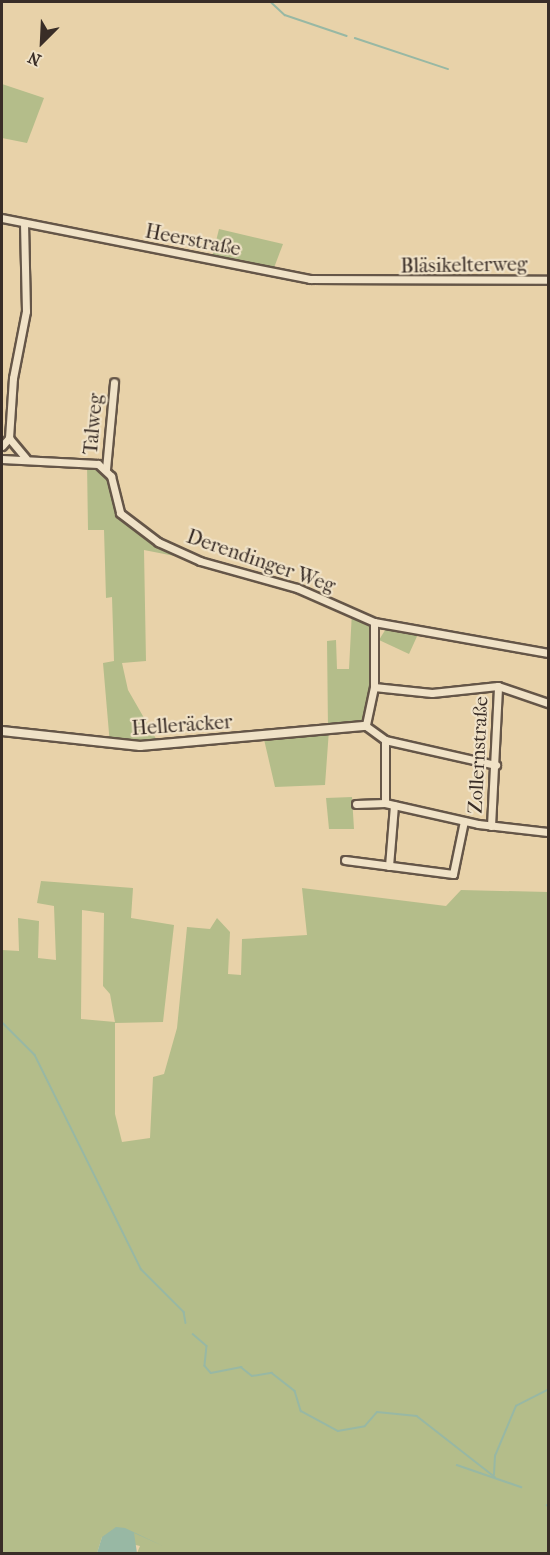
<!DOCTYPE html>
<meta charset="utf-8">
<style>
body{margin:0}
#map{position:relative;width:550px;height:1555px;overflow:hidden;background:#e8d2a9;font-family:"IM FELL French Canon",serif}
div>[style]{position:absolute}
.green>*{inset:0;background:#b4bd8a}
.water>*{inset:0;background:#98b8a4}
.stream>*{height:1.5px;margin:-0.75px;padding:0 0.75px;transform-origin:0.75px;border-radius:0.75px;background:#98b8a4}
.roads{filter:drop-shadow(2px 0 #655648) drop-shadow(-2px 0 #655648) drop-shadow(0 2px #655648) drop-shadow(0 -2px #655648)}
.minor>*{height:7px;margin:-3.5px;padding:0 3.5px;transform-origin:3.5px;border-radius:3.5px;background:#f0e2c7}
.tertiary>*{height:8px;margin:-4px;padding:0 4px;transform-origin:4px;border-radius:4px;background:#f0e2c7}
span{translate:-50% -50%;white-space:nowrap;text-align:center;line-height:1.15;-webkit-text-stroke:4.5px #f0e2c7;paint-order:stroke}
.street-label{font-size:20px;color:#392d27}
.frame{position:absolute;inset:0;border:3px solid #392d27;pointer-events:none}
.north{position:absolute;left:12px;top:12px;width:60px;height:60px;-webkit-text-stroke:4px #f0e2c7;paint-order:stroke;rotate:204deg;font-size:16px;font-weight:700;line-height:24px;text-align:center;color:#392d27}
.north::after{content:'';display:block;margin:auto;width:21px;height:27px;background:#392d27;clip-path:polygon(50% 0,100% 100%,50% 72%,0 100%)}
</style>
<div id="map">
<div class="green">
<div style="clip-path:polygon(2px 84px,44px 98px,27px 143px,2px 138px)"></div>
<div style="clip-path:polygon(219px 229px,283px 244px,272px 273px,211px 261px)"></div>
<div style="clip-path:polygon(87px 463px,106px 469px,120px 512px,132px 524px,200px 561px,144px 550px,146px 661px,122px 663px,128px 690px,159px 744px,110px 745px,103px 663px,114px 661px,112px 597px,106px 598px,104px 530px,88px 530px)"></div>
<div style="clip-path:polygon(352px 611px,374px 622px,374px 687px,366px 726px,329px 730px,325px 785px,275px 787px,263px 735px,328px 729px,327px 641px,336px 640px,337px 669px,349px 669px)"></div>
<div style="clip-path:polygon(387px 627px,419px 632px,409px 654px,379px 640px)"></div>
<div style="clip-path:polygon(352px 797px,354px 829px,329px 829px,326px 798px)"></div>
<div style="clip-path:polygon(evenodd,41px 881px,133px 888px,131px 918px,174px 925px,163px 1022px,115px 1023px,115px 1114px,122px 1142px,150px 1138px,153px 1077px,164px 1074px,177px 1028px,187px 927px,210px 929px,217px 918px,230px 932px,228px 974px,241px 975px,242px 939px,307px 935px,302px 888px,446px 906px,461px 890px,548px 892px,548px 1553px,137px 1553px,140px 1546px,102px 1537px,97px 1553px,2px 1553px,2px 950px,19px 951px,18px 918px,39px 921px,38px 958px,56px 960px,54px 906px,37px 903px,41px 881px,82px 910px,104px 913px,103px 986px,110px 994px,115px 1022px,81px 1019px,82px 910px)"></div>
</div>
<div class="water">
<div style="clip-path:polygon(116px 1527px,125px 1528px,163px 1546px,166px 1553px,163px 1546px,134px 1533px,137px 1553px,97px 1553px,102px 1537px)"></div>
</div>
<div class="stream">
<div style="left:271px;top:2px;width:19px;rotate:43deg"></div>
<div style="left:285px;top:15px;width:65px;rotate:18.7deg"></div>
<div style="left:355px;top:38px;width:98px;rotate:18.4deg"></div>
<div style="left:2px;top:1022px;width:47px;rotate:45deg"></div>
<div style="left:35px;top:1055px;width:239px;rotate:63.6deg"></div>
<div style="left:141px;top:1269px;width:61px;rotate:45deg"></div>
<div style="left:184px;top:1312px;width:11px;rotate:80deg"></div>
<div style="left:193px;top:1334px;width:18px;rotate:41deg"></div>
<div style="left:207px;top:1346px;width:20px;rotate:96deg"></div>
<div style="left:205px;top:1366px;width:9px;rotate:49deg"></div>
<div style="left:211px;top:1373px;width:31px;rotate:-11deg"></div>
<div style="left:241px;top:1367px;width:14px;rotate:39deg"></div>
<div style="left:252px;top:1376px;width:20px;rotate:-9deg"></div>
<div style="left:272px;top:1373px;width:29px;rotate:38deg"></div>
<div style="left:295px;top:1391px;width:21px;rotate:73deg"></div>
<div style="left:301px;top:1411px;width:42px;rotate:28.4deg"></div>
<div style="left:338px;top:1431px;width:27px;rotate:-10deg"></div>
<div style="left:365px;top:1426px;width:18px;rotate:-49deg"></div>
<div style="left:377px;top:1412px;width:40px;rotate:5.7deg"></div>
<div style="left:417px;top:1416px;width:99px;rotate:38deg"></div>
<div style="left:457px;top:1465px;width:68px;rotate:19deg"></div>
<div style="left:494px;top:1475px;width:19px;rotate:-87deg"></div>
<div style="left:495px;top:1456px;width:54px;rotate:-67.2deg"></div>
<div style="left:516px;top:1406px;width:36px;rotate:-27deg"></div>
<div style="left:547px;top:1505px;width:1px;rotate:45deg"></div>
</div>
<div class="roads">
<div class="minor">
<div style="left:2px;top:218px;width:314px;rotate:11.2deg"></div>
<div style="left:310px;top:279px;width:238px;rotate:0.2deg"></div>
<div style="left:9px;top:438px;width:26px;rotate:50deg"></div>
<div style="left:2px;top:446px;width:11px;rotate:-49deg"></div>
<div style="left:9px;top:438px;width:60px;rotate:-86.2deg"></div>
<div style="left:13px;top:378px;width:68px;rotate:-79deg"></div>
<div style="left:26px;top:311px;width:86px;rotate:-91.3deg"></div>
<div style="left:2px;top:459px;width:96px;rotate:3deg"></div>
<div style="left:98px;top:464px;width:18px;rotate:43deg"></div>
<div style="left:111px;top:476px;width:38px;rotate:76deg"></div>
<div style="left:120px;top:513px;width:48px;rotate:37.3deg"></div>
<div style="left:158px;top:542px;width:46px;rotate:24.3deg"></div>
<div style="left:200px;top:561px;width:101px;rotate:15.6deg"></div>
<div style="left:297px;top:588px;width:84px;rotate:23.8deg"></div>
<div style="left:106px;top:469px;width:87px;rotate:-84.7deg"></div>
<div style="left:374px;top:622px;width:65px;rotate:90deg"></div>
<div style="left:374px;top:687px;width:40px;rotate:102deg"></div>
<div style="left:366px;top:726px;width:24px;rotate:36deg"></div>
<div style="left:385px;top:740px;width:114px;rotate:12.7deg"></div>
<div style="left:374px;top:622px;width:177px;rotate:10.1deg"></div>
<div style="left:374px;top:687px;width:58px;rotate:5.9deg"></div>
<div style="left:432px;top:693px;width:66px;rotate:-6.1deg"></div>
<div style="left:498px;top:686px;width:53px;rotate:18.8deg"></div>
<div style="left:385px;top:803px;width:63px;rotate:-90deg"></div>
<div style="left:356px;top:804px;width:29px;rotate:-2deg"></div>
<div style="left:385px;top:803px;width:95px;rotate:12.7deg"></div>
<div style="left:478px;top:824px;width:70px;rotate:6.5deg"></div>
<div style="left:491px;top:826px;width:140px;rotate:-87.1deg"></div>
<div style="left:345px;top:860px;width:109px;rotate:7.4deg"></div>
<div style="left:453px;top:874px;width:54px;rotate:-78.3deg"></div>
<div style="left:389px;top:866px;width:61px;rotate:-85.3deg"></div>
</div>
<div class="tertiary">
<div style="left:2px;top:731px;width:139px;rotate:6.2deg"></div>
<div style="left:140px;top:746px;width:227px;rotate:-5.1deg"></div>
</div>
</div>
<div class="street-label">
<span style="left:193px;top:240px;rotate:11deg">Heerstraße</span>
<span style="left:464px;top:265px;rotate:-1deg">Bläsikelterweg</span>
<span style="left:93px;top:424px;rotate:-85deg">Talweg</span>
<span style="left:261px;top:561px;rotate:19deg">Derendinger Weg</span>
<span style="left:182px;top:725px;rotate:-4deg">Helleräcker</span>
<span style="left:478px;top:755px;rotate:-87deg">Zollernstraße</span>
</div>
<div class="frame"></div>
<div class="north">N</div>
</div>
